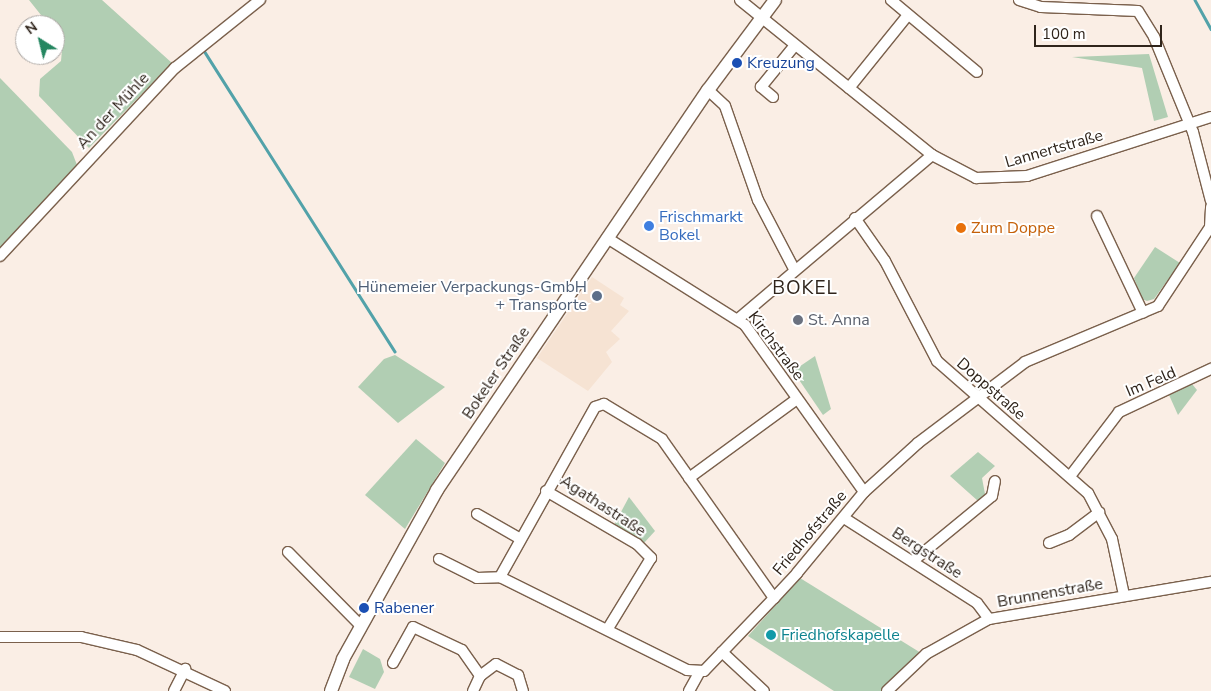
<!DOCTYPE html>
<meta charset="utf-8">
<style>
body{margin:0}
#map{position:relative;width:1211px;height:691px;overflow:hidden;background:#faeee5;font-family:"Nunito Sans",sans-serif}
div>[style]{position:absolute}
.industrial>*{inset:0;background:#f6e3d3}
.green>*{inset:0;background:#b1ceb3}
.stream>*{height:2.5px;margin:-1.25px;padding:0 1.25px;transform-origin:1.25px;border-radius:1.25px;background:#52a2a9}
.roads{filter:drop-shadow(1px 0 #7a604c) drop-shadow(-1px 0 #7a604c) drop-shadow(0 1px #7a604c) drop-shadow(0 -1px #7a604c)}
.minor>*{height:10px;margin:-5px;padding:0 5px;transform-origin:5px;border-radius:5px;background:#fff}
.major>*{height:12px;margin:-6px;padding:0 6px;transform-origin:6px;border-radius:6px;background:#fff}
.dots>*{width:14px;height:14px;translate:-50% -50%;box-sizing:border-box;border:2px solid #fff;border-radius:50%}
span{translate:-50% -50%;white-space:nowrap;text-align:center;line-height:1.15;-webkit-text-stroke:4px #fff;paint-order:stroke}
.transit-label{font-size:16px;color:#164399}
.left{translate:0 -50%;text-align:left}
.street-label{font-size:16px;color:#2f241b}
.shop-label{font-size:16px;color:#366cbe}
.food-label{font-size:16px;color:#c56008}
.service-label{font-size:16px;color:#4e5e75}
.right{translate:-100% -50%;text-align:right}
.worship-label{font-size:16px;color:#5b616d}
.culture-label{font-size:16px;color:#0d838f}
.quarter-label{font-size:19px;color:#2f241b;letter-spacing:1px}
.north{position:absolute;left:15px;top:15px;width:50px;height:50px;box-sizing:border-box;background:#fff;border:1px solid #aca7a4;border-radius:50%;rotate:324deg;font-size:14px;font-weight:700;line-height:20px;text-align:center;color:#2f241b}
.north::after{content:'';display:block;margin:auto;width:18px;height:22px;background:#248660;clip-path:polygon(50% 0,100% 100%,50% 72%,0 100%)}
.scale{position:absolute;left:1034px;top:25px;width:128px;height:22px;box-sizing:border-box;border:2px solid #2f241b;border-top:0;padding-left:6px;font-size:15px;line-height:18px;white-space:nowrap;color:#2f241b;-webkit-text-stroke:4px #fff;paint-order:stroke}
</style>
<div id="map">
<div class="industrial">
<div style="clip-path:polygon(592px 277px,624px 298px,620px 305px,629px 311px,611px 331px,620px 339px,606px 352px,612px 362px,588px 391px,537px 358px)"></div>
</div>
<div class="green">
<div style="clip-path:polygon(29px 0,102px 0,172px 63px,89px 148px,39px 96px,40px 79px,61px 61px,62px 50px,55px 39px,55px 25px,49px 25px)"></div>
<div style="clip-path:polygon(1149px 54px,1168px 117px,1154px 121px,1142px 68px,1072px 57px)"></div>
<div style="clip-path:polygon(0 78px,72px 152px,77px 165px,0 249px)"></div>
<div style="clip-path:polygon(1155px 247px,1180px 263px,1154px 299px,1147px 301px,1142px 299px,1134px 278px)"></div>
<div style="clip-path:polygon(395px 355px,445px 387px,398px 423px,358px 387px,384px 359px)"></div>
<div style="clip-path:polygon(815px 356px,831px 409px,823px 415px,793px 371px)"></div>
<div style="clip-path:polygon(1192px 384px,1197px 390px,1178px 415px,1169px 395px)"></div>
<div style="clip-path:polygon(416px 439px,445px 463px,405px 529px,365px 495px)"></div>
<div style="clip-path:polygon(978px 452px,995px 466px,982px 478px,985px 494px,978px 501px,950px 476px)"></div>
<div style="clip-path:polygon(629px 497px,655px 531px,644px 543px,614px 525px)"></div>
<div style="clip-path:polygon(800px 578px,921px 653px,882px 691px,834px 691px,748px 636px)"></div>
<div style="clip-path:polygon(363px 649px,380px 659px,384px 672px,375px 689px,349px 677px)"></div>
</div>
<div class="stream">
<div style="left:1195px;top:0;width:33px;rotate:61deg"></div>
<div style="left:203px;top:49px;width:358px;rotate:57.6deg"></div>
</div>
<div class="roads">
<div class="minor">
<div style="left:740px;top:0;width:247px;rotate:38.9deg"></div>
<div style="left:932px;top:155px;width:50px;rotate:27.6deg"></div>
<div style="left:976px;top:178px;width:51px;rotate:-2.2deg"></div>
<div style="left:1027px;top:176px;width:193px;rotate:-17.8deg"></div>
<div style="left:891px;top:0;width:112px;rotate:39.9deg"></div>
<div style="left:1019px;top:0;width:23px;rotate:18deg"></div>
<div style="left:1041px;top:7px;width:97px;rotate:2.4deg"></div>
<div style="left:1138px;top:11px;width:31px;rotate:58deg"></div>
<div style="left:1154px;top:37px;width:103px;rotate:67.7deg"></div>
<div style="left:1193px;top:132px;width:71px;rotate:75.4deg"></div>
<div style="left:849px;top:88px;width:94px;rotate:-51.1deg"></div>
<div style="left:708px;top:90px;width:23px;rotate:43deg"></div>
<div style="left:725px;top:106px;width:100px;rotate:70.7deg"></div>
<div style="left:758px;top:200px;width:78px;rotate:62.4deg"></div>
<div style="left:773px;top:97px;width:16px;rotate:-140deg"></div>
<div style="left:761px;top:87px;width:54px;rotate:-51deg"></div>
<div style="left:1097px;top:216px;width:107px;rotate:64.6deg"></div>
<div style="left:855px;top:218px;width:52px;rotate:55.1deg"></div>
<div style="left:885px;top:261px;width:113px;rotate:62.5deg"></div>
<div style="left:937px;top:361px;width:201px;rotate:41.2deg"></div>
<div style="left:1088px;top:493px;width:52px;rotate:62.4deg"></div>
<div style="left:1112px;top:539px;width:57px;rotate:77.9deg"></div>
<div style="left:607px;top:238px;width:163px;rotate:32.2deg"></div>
<div style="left:745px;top:325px;width:205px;rotate:54.5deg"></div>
<div style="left:0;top:256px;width:257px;rotate:-47.1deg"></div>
<div style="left:175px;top:68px;width:109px;rotate:-38.7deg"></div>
<div style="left:738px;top:319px;width:254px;rotate:-40.2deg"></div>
<div style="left:1071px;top:475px;width:79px;rotate:-52.7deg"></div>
<div style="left:1119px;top:412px;width:102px;rotate:-25.1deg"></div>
<div style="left:689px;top:478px;width:134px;rotate:-36.2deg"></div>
<div style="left:546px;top:491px;width:105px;rotate:30.2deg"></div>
<div style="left:637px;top:544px;width:20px;rotate:45deg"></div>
<div style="left:651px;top:558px;width:84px;rotate:121.4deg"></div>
<div style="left:477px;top:514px;width:48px;rotate:29.7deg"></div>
<div style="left:844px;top:518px;width:158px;rotate:32.6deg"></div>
<div style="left:977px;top:603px;width:20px;rotate:53deg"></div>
<div style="left:1049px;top:543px;width:22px;rotate:-22deg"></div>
<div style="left:1069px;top:535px;width:38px;rotate:-37deg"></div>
<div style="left:288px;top:552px;width:104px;rotate:45.4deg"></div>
<div style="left:439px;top:559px;width:42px;rotate:26.6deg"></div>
<div style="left:477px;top:578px;width:23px;rotate:-2deg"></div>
<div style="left:913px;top:561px;width:102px;rotate:-39.4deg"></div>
<div style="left:992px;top:496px;width:15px;rotate:-79deg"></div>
<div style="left:774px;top:598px;width:194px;rotate:-125.2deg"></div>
<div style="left:662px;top:439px;width:68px;rotate:-148.9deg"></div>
<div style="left:604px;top:404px;width:9px;rotate:162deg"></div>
<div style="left:595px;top:407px;width:195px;rotate:119.2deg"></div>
<div style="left:500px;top:577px;width:209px;rotate:26.4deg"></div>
<div style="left:687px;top:670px;width:17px;rotate:3deg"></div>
<div style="left:704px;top:671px;width:101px;rotate:-46.2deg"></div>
<div style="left:774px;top:598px;width:34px;rotate:-47deg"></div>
<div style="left:797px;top:573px;width:105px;rotate:-50.4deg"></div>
<div style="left:864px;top:492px;width:73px;rotate:-42.2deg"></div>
<div style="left:918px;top:443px;width:134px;rotate:-37.1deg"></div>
<div style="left:1025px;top:362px;width:144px;rotate:-22.8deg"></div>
<div style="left:1158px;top:306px;width:95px;rotate:-56.6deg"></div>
<div style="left:1210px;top:227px;width:20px;rotate:-87deg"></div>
<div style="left:0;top:637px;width:81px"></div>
<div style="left:81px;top:637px;width:57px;rotate:13.1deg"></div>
<div style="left:137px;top:650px;width:97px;rotate:25deg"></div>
<div style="left:722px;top:652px;width:57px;rotate:42.9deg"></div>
<div style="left:393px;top:663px;width:41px;rotate:-60.9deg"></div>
<div style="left:413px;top:627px;width:54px;rotate:25.1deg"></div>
<div style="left:462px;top:650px;width:32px;rotate:55deg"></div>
<div style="left:174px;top:691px;width:25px;rotate:-63deg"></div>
<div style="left:473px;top:691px;width:17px;rotate:-65deg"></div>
<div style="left:480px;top:676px;width:20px;rotate:-37deg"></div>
<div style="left:496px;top:664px;width:25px;rotate:27deg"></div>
<div style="left:518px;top:675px;width:17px;rotate:73deg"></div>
<div style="left:689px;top:691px;width:21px;rotate:-61deg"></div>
<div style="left:887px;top:691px;width:54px;rotate:-43.5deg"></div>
<div style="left:926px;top:654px;width:72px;rotate:-29.1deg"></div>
<div style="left:989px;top:619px;width:225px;rotate:-9.5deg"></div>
</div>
<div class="major">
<div style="left:331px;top:691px;width:34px;rotate:-69deg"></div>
<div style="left:343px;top:659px;width:193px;rotate:-60.9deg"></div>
<div style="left:437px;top:490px;width:483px;rotate:-55.9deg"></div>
<div style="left:708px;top:90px;width:112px;rotate:-53.3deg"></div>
</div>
</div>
<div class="dots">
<div style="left:737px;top:63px;background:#1a4fb4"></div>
<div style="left:649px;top:226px;background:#3f7fe0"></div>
<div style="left:961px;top:228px;background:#e8710a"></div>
<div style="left:597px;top:296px;background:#5c6f8a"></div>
<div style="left:798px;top:320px;background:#6b7280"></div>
<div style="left:364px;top:608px;background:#1a4fb4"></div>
<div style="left:771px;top:635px;background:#0f9aa8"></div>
</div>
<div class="transit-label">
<span class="left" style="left:747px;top:63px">Kreuzung</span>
<span class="left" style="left:374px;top:608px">Rabener</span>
</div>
<div class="street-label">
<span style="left:113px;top:111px;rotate:-47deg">An der Mühle</span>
<span style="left:1054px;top:149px;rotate:-16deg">Lannertstraße</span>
<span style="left:776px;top:346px;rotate:53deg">Kirchstraße</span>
<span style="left:496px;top:373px;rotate:-56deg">Bokeler Straße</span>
<span style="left:1151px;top:382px;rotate:-23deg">Im Feld</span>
<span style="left:991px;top:389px;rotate:41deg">Doppstraße</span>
<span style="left:603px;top:506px;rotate:33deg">Agathastraße</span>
<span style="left:810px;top:533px;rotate:-50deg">Friedhofstraße</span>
<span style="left:927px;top:553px;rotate:33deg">Bergstraße</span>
<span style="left:1050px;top:593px;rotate:-10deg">Brunnenstraße</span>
</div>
<div class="shop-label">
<span class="left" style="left:659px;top:226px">Frischmarkt<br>Bokel</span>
</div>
<div class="food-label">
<span class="left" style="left:971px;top:228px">Zum Doppe</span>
</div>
<div class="service-label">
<span class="right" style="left:587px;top:296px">Hünemeier Verpackungs-GmbH<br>+ Transporte</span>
</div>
<div class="worship-label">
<span class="left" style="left:808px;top:320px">St. Anna</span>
</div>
<div class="culture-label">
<span class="left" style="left:781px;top:635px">Friedhofskapelle</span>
</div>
<div class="quarter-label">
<span style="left:805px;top:289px">BOKEL</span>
</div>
<div class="north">N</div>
<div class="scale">100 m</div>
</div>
